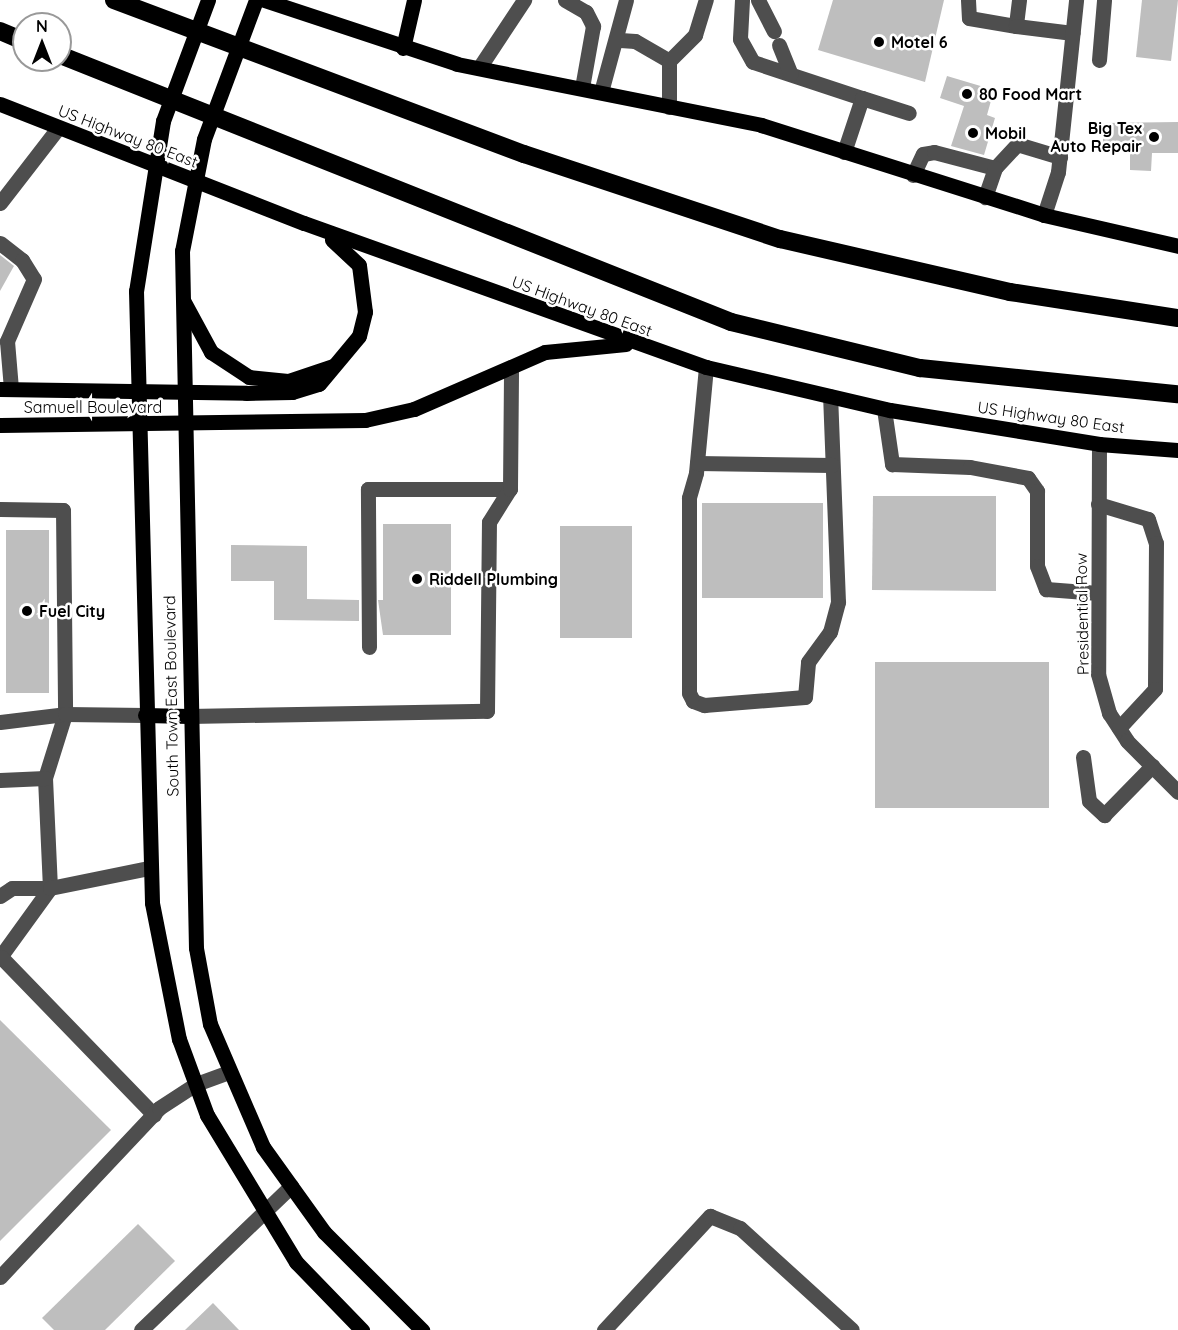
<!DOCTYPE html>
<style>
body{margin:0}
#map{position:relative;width:1178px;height:1330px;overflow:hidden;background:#fff;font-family:Quicksand,sans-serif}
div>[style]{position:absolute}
.building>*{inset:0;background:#bebebe}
.minor>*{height:15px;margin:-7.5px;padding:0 7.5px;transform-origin:7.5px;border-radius:7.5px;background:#4e4e4e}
.major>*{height:15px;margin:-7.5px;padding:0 7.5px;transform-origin:7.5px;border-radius:7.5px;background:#000}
.highway>*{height:18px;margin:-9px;padding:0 9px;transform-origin:9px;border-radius:9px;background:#000}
.dots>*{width:16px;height:16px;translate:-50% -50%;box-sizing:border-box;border:3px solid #fff;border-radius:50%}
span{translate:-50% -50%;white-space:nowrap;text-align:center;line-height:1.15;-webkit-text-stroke:5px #fff;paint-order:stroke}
.poi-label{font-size:16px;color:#000;font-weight:700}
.left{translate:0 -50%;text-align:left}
.right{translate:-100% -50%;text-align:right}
.street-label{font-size:16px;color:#000}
.north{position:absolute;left:12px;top:12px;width:60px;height:60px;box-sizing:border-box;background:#fff;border:2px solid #999;border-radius:50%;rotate:0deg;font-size:16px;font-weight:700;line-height:24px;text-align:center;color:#000}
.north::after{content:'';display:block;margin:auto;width:21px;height:27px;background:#000;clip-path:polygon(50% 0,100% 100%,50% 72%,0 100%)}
</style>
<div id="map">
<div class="building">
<div style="clip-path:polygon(833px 0,944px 0,925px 82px,818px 50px)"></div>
<div style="clip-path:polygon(1142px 0,1178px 0,1171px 61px,1136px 57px)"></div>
<div style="clip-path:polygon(947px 76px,994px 90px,987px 115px,995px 118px,984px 155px,951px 146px,964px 106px,940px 98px)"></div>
<div style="clip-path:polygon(1178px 122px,1178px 153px,1152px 153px,1151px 171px,1130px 170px,1130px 143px,1103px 143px,1103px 123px)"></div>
<div style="clip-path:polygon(0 255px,14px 266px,0 291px)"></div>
<div style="clip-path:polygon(873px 496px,996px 496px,996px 591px,872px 590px)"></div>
<div style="clip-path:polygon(702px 503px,823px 503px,823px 598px,702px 598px)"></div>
<div style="clip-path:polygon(383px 524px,451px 524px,451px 635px,383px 635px,378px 600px,383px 600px)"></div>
<div style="clip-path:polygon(560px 526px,632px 526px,632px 638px,560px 638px)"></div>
<div style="clip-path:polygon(6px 530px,49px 530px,49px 693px,6px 693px)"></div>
<div style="clip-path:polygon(231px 545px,307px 546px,307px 599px,359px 600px,359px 621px,274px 620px,274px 581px,231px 581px)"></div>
<div style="clip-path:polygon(875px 662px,1049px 662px,1049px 808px,875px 808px)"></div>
<div style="clip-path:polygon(0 1020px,111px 1130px,0 1241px)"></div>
<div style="clip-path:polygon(138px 1224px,175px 1261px,105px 1330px,54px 1330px,42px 1318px)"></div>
<div style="clip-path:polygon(213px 1303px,239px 1330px,185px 1330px)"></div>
</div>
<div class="minor">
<div style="left:565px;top:0;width:24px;rotate:30deg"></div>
<div style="left:586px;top:12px;width:16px;rotate:63deg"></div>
<div style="left:593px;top:26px;width:63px;rotate:100.1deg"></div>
<div style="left:742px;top:0;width:39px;rotate:93deg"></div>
<div style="left:740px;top:39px;width:26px;rotate:61deg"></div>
<div style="left:753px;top:62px;width:115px;rotate:18.3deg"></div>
<div style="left:862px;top:98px;width:57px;rotate:108.4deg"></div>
<div style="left:758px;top:0;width:35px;rotate:63deg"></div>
<div style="left:968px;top:0;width:18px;rotate:87deg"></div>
<div style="left:969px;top:18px;width:48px;rotate:9.7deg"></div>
<div style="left:1019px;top:0;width:26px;rotate:97deg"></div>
<div style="left:1016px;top:26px;width:57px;rotate:7deg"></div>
<div style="left:620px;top:40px;width:15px;rotate:4deg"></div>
<div style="left:635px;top:41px;width:39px;rotate:30deg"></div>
<div style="left:779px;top:45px;width:31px;rotate:68deg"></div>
<div style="left:1099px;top:60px;width:60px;rotate:-85.2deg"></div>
<div style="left:479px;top:68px;width:82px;rotate:-56.5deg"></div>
<div style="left:601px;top:92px;width:95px;rotate:-74.8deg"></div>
<div style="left:862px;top:98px;width:49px;rotate:17.7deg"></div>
<div style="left:669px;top:107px;width:46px;rotate:-90deg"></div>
<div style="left:669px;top:61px;width:37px;rotate:-45deg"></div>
<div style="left:695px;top:35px;width:37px;rotate:-73deg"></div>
<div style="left:995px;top:168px;width:33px;rotate:-47deg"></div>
<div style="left:1017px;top:144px;width:45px;rotate:16.8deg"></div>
<div style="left:913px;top:175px;width:23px;rotate:-65deg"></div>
<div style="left:923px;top:154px;width:11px;rotate:-10deg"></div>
<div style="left:934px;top:152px;width:63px;rotate:14.7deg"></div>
<div style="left:995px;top:168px;width:31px;rotate:109deg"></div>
<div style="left:0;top:203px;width:95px;rotate:-52.3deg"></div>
<div style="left:1044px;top:215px;width:45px;rotate:-72deg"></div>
<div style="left:1058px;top:172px;width:173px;rotate:-84deg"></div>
<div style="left:0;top:243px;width:28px;rotate:38deg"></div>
<div style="left:22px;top:260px;width:22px;rotate:58deg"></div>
<div style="left:34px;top:279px;width:68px;rotate:113.5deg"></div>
<div style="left:7px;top:341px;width:48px;rotate:85.2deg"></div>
<div style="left:706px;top:367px;width:106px;rotate:95.4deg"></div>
<div style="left:696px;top:473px;width:26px;rotate:106deg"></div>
<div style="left:689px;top:498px;width:195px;rotate:90deg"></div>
<div style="left:689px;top:693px;width:9px;rotate:63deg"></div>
<div style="left:693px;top:701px;width:12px;rotate:20deg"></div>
<div style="left:704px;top:705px;width:101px;rotate:-4.5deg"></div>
<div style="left:805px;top:697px;width:35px;rotate:-85deg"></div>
<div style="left:808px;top:662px;width:37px;rotate:-54deg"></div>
<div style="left:830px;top:632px;width:31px;rotate:-75deg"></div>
<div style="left:838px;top:602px;width:206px;rotate:-92.2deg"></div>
<div style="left:884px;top:409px;width:56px;rotate:81.7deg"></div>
<div style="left:892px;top:464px;width:78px;rotate:2.2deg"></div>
<div style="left:970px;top:467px;width:59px;rotate:10.7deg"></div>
<div style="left:1028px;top:478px;width:16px;rotate:55deg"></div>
<div style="left:1037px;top:491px;width:75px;rotate:90deg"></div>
<div style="left:1037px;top:566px;width:25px;rotate:69deg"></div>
<div style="left:1046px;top:589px;width:52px;rotate:4.4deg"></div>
<div style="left:1099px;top:444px;width:230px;rotate:90.2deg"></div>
<div style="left:1098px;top:674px;width:41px;rotate:74.2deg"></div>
<div style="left:1109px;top:713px;width:33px;rotate:57deg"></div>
<div style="left:1127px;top:741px;width:72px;rotate:45deg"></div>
<div style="left:697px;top:463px;width:135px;rotate:0.8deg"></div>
<div style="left:1098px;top:504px;width:52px;rotate:16.7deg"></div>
<div style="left:1148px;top:519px;width:25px;rotate:72deg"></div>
<div style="left:1156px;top:543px;width:146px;rotate:90.4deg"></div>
<div style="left:1155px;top:689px;width:53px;rotate:132.7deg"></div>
<div style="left:0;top:509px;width:63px;rotate:0.9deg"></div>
<div style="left:63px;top:510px;width:204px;rotate:89.4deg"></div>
<div style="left:65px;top:714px;width:67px;rotate:107.4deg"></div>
<div style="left:45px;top:778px;width:110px;rotate:87.4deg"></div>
<div style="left:50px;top:888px;width:85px;rotate:125.9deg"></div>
<div style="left:369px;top:647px;width:158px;rotate:-90.4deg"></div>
<div style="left:368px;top:489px;width:142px"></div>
<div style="left:189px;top:716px;width:298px;rotate:-1deg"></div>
<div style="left:487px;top:711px;width:189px;rotate:-89.4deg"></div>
<div style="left:489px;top:522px;width:39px;rotate:-58deg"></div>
<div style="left:510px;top:489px;width:122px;rotate:-89.5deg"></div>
<div style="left:0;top:722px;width:65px;rotate:-7deg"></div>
<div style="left:65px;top:714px;width:80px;rotate:0.7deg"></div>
<div style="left:1083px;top:757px;width:44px;rotate:82.2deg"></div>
<div style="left:1089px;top:801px;width:21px;rotate:43deg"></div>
<div style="left:1104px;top:815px;width:69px;rotate:-45.6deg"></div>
<div style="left:0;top:780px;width:45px;rotate:-2.5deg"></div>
<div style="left:0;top:896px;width:14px;rotate:-34deg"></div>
<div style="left:12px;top:888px;width:38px"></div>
<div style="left:50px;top:888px;width:100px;rotate:-11.5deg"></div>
<div style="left:1px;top:957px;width:220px;rotate:45.9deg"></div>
<div style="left:0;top:1277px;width:232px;rotate:-46.7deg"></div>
<div style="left:159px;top:1108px;width:44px;rotate:-33deg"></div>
<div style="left:196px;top:1084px;width:35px;rotate:-20deg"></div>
<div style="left:141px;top:1330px;width:208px;rotate:-43.8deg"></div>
<div style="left:604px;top:1330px;width:156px;rotate:-47.1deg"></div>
<div style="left:710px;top:1216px;width:32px;rotate:22deg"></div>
<div style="left:740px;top:1228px;width:151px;rotate:42.3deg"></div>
</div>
<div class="major">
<div style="left:208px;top:0;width:129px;rotate:110.4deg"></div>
<div style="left:163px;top:121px;width:172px;rotate:99deg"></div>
<div style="left:136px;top:291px;width:612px;rotate:88.5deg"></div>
<div style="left:152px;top:903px;width:139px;rotate:78.8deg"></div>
<div style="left:179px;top:1039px;width:81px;rotate:69.8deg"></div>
<div style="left:207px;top:1115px;width:172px;rotate:58.8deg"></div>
<div style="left:296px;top:1262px;width:95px;rotate:45.9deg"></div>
<div style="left:256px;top:0;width:148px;rotate:110.5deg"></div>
<div style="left:204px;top:139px;width:114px;rotate:101.1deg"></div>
<div style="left:182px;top:251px;width:697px;rotate:88.85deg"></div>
<div style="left:196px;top:948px;width:77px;rotate:79.6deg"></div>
<div style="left:210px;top:1024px;width:134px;rotate:66.7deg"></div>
<div style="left:263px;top:1147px;width:105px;rotate:54.3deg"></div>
<div style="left:324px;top:1232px;width:139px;rotate:45deg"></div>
<div style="left:264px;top:0;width:203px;rotate:18.3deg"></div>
<div style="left:457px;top:64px;width:310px;rotate:11.3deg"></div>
<div style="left:761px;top:125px;width:297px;rotate:17.6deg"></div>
<div style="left:1044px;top:215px;width:138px;rotate:13deg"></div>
<div style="left:403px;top:48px;width:49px;rotate:-77.1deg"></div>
<div style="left:0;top:104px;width:326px;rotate:21.4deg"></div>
<div style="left:304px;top:223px;width:427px;rotate:19.7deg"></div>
<div style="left:706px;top:367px;width:189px;rotate:13.2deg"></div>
<div style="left:890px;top:410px;width:212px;rotate:9.2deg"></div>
<div style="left:1099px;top:444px;width:79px;rotate:4.3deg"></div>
<div style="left:184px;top:302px;width:57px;rotate:61.6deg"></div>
<div style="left:211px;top:352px;width:45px;rotate:33.3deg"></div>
<div style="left:249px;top:377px;width:39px;rotate:6deg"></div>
<div style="left:288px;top:381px;width:47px;rotate:-18.4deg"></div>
<div style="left:0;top:389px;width:246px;rotate:0.9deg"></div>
<div style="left:246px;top:393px;width:46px;rotate:-1.2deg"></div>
<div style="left:292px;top:392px;width:28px;rotate:-17deg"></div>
<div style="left:319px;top:384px;width:62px;rotate:-50.2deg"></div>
<div style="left:359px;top:336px;width:25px;rotate:-76deg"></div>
<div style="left:365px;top:312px;width:47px;rotate:-97.3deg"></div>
<div style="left:359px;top:265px;width:37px;rotate:-137deg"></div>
<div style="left:0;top:425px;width:365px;rotate:-0.8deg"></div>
<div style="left:365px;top:420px;width:50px;rotate:-12.7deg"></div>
<div style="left:414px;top:409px;width:143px;rotate:-23.5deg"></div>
<div style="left:545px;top:352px;width:81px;rotate:-5.6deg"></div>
<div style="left:145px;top:715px;width:44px;rotate:1.3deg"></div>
</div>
<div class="highway">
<div style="left:114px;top:0;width:438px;rotate:20.6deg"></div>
<div style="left:524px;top:154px;width:270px;rotate:18.4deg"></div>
<div style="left:780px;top:239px;width:236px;rotate:13deg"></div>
<div style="left:1010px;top:292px;width:170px;rotate:8.8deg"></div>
<div style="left:0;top:31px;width:26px;rotate:23deg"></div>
<div style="left:60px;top:55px;width:722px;rotate:21.7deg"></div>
<div style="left:731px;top:322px;width:195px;rotate:13.7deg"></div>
<div style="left:920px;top:368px;width:259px;rotate:5.8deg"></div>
</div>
<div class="dots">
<div style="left:879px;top:42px;background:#000"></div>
<div style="left:967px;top:94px;background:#000"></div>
<div style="left:973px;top:133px;background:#000"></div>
<div style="left:1154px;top:137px;background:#000"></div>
<div style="left:417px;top:579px;background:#000"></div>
<div style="left:27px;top:611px;background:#000"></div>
</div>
<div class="poi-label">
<span class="left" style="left:891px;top:42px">Motel 6</span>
<span class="left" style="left:979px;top:94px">80 Food Mart</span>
<span class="right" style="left:1142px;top:137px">Big Tex<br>Auto Repair</span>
<span class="left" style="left:985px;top:133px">Mobil</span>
<span class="left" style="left:429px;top:579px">Riddell Plumbing</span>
<span class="left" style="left:39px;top:611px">Fuel City</span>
</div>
<div class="street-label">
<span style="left:128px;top:136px;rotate:21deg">US Highway 80 East</span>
<span style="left:582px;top:306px;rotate:20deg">US Highway 80 East</span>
<span style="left:93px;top:407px">Samuell Boulevard</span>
<span style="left:1051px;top:417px;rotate:8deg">US Highway 80 East</span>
<span style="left:1082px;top:614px;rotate:-91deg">Presidential Row</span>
<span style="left:171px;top:696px;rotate:-91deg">South Town East Boulevard</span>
</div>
<div class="north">N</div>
</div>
